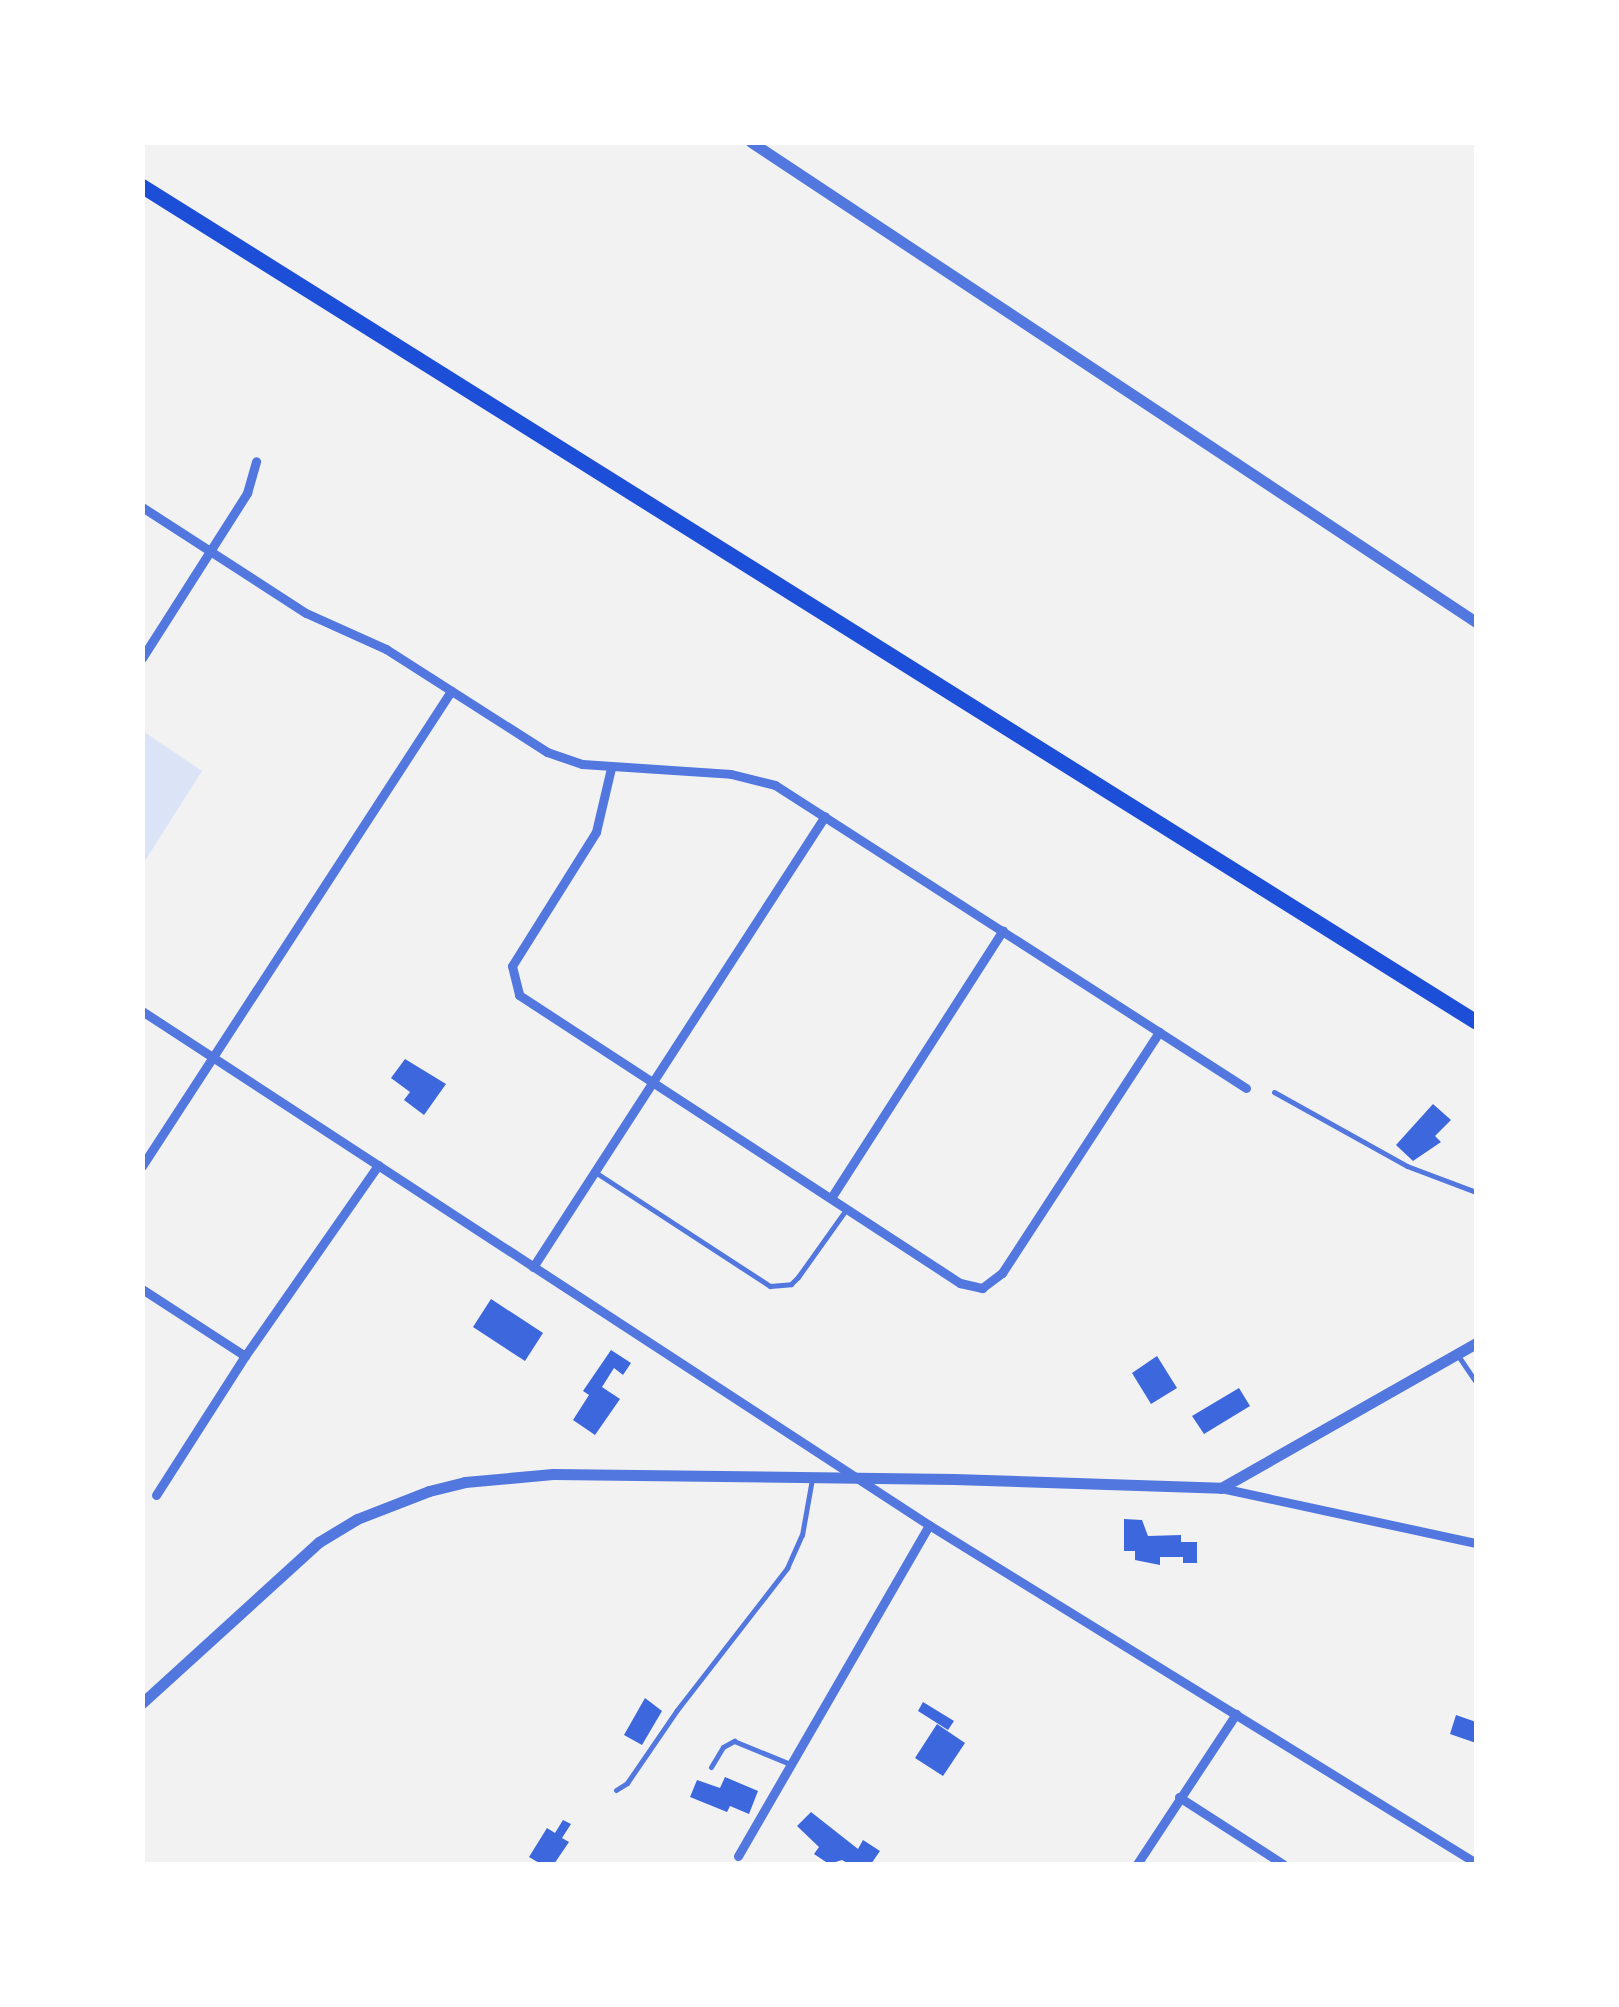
<!DOCTYPE html>
<style>
body{margin:0}
#map{position:relative;width:1619px;height:2007px;overflow:hidden;background:#f2f2f2;font-family:"Golos Text",sans-serif}
div>[style]{position:absolute}
.green>*{inset:0;background:#dbe4f7}
.building>*{inset:0;background:#3d67dc}
.service>*{height:5px;margin:-2.5px;padding:0 2.5px;transform-origin:2.5px;border-radius:2.5px;background:#5277de}
.minor>*{height:9px;margin:-4.5px;padding:0 4.5px;transform-origin:4.5px;border-radius:4.5px;background:#5277de}
.tertiary>*{height:11px;margin:-5.5px;padding:0 5.5px;transform-origin:5.5px;border-radius:5.5px;background:#5277de}
.primary>*{height:15px;margin:-7.5px;padding:0 7.5px;transform-origin:7.5px;border-radius:7.5px;background:#1d4ed8}
span{translate:-50% -50%;white-space:nowrap;text-align:center;line-height:1.15;-webkit-text-stroke:10px #fff;paint-order:stroke}
.frame{position:absolute;inset:0;border:145px solid #fff;pointer-events:none}
</style>
<div id="map">
<div class="green">
<div style="clip-path:polygon(143px 731px,202px 771px,143px 864px)"></div>
</div>
<div class="building">
<div style="clip-path:polygon(405px 1059px,446px 1084px,424px 1115px,404px 1100px,410px 1092px,391px 1078px)"></div>
<div style="clip-path:polygon(1433px 1104px,1451px 1120px,1435px 1136px,1441px 1142px,1413px 1161px,1396px 1145px)"></div>
<div style="clip-path:polygon(491px 1299px,543px 1333px,525px 1361px,473px 1327px)"></div>
<div style="clip-path:polygon(611px 1350px,631px 1363px,623px 1375px,614px 1368px,602px 1387px,620px 1399px,595px 1435px,573px 1420px,589px 1395px,583px 1391px)"></div>
<div style="clip-path:polygon(1157px 1356px,1177px 1388px,1151px 1404px,1132px 1373px)"></div>
<div style="clip-path:polygon(1239px 1388px,1250px 1406px,1204px 1434px,1192px 1416px)"></div>
<div style="clip-path:polygon(1124px 1519px,1142px 1520px,1148px 1536px,1181px 1535px,1181px 1542px,1197px 1542px,1197px 1563px,1183px 1563px,1183px 1557px,1160px 1557px,1160px 1565px,1135px 1560px,1135px 1551px,1124px 1551px)"></div>
<div style="clip-path:polygon(645px 1698px,662px 1711px,642px 1745px,624px 1735px)"></div>
<div style="clip-path:polygon(923px 1702px,954px 1721px,948px 1730px,918px 1711px)"></div>
<div style="clip-path:polygon(1456px 1715px,1476px 1722px,1476px 1743px,1450px 1734px)"></div>
<div style="clip-path:polygon(937px 1724px,965px 1743px,943px 1776px,915px 1758px)"></div>
<div style="clip-path:polygon(725px 1777px,758px 1791px,749px 1814px,730px 1806px,727px 1812px,690px 1797px,697px 1780px,720px 1788px)"></div>
<div style="clip-path:polygon(811px 1812px,858px 1849px,863px 1840px,880px 1851px,871px 1864px,849px 1864px,842px 1860px,829px 1864px,814px 1854px,819px 1847px,797px 1826px)"></div>
<div style="clip-path:polygon(563px 1820px,571px 1824px,562px 1838px,569px 1842px,554px 1864px,541px 1864px,529px 1857px,547px 1828px,555px 1833px)"></div>
</div>
<div class="service">
<div style="left:1274px;top:1092px;width:152px;rotate:29.1deg"></div>
<div style="left:1407px;top:1166px;width:74px;rotate:20.6deg"></div>
<div style="left:595px;top:1172px;width:209px;rotate:33.1deg"></div>
<div style="left:770px;top:1286px;width:21px;rotate:-5deg"></div>
<div style="left:791px;top:1284px;width:10px;rotate:-45deg"></div>
<div style="left:798px;top:1277px;width:81px;rotate:-54.5deg"></div>
<div style="left:1459px;top:1357px;width:30px;rotate:56deg"></div>
<div style="left:711px;top:1767px;width:23px;rotate:-59deg"></div>
<div style="left:723px;top:1747px;width:13px;rotate:-29deg"></div>
<div style="left:734px;top:1741px;width:61px;rotate:22.3deg"></div>
<div style="left:616px;top:1790px;width:13px;rotate:-32deg"></div>
<div style="left:627px;top:1783px;width:88px;rotate:-55.6deg"></div>
<div style="left:677px;top:1710px;width:180px;rotate:-52.2deg"></div>
<div style="left:787px;top:1568px;width:36px;rotate:-66deg"></div>
<div style="left:802px;top:1535px;width:57px;rotate:-79.9deg"></div>
</div>
<div class="minor">
<div style="left:142px;top:507px;width:195px;rotate:32.9deg"></div>
<div style="left:306px;top:613px;width:88px;rotate:24.2deg"></div>
<div style="left:386px;top:649px;width:191px;rotate:32.6deg"></div>
<div style="left:547px;top:752px;width:37px;rotate:19deg"></div>
<div style="left:582px;top:764px;width:149px;rotate:3.8deg"></div>
<div style="left:731px;top:774px;width:45px;rotate:14deg"></div>
<div style="left:775px;top:785px;width:560px;rotate:32.75deg"></div>
<div style="left:142px;top:658px;width:196px;rotate:-57.5deg"></div>
<div style="left:247px;top:493px;width:33px;rotate:-74deg"></div>
<div style="left:611px;top:768px;width:66px;rotate:103.2deg"></div>
<div style="left:596px;top:832px;width:158px;rotate:122.1deg"></div>
<div style="left:512px;top:966px;width:30px;rotate:76deg"></div>
<div style="left:519px;top:995px;width:527px;rotate:33.15deg"></div>
<div style="left:960px;top:1283px;width:23px;rotate:13deg"></div>
<div style="left:982px;top:1288px;width:25px;rotate:-37deg"></div>
<div style="left:1002px;top:1273px;width:288px;rotate:-56.9deg"></div>
<div style="left:142px;top:1011px;width:940px;rotate:33.15deg"></div>
<div style="left:929px;top:1525px;width:643px;rotate:31.71deg"></div>
<div style="left:142px;top:1166px;width:567px;rotate:-56.95deg"></div>
<div style="left:831px;top:1198px;width:318px;rotate:-57.3deg"></div>
<div style="left:533px;top:1267px;width:537px;rotate:-57.08deg"></div>
<div style="left:142px;top:1289px;width:123px;rotate:33deg"></div>
<div style="left:1221px;top:1488px;width:261px;rotate:12.2deg"></div>
<div style="left:156px;top:1495px;width:165px;rotate:-57.4deg"></div>
<div style="left:245px;top:1356px;width:233px;rotate:-55.1deg"></div>
<div style="left:1179px;top:1797px;width:124px;rotate:32.8deg"></div>
<div style="left:738px;top:1856px;width:382px;rotate:-60deg"></div>
<div style="left:1137px;top:1864px;width:180px;rotate:-56.6deg"></div>
</div>
<div class="tertiary">
<div style="left:751px;top:142px;width:869px;rotate:33.51deg"></div>
<div style="left:142px;top:1703px;width:239px;rotate:-42.3deg"></div>
<div style="left:319px;top:1542px;width:44px;rotate:-31.2deg"></div>
<div style="left:357px;top:1519px;width:77px;rotate:-21.3deg"></div>
<div style="left:429px;top:1491px;width:37px;rotate:-14deg"></div>
<div style="left:465px;top:1482px;width:88px;rotate:-5.2deg"></div>
<div style="left:553px;top:1474px;width:401px;rotate:0.7deg"></div>
<div style="left:954px;top:1479px;width:267px;rotate:1.9deg"></div>
<div style="left:1221px;top:1488px;width:293px;rotate:-29.6deg"></div>
</div>
<div class="primary">
<div style="left:142px;top:186px;width:1574px;rotate:32.07deg"></div>
</div>
<div class="frame"></div>
</div>
